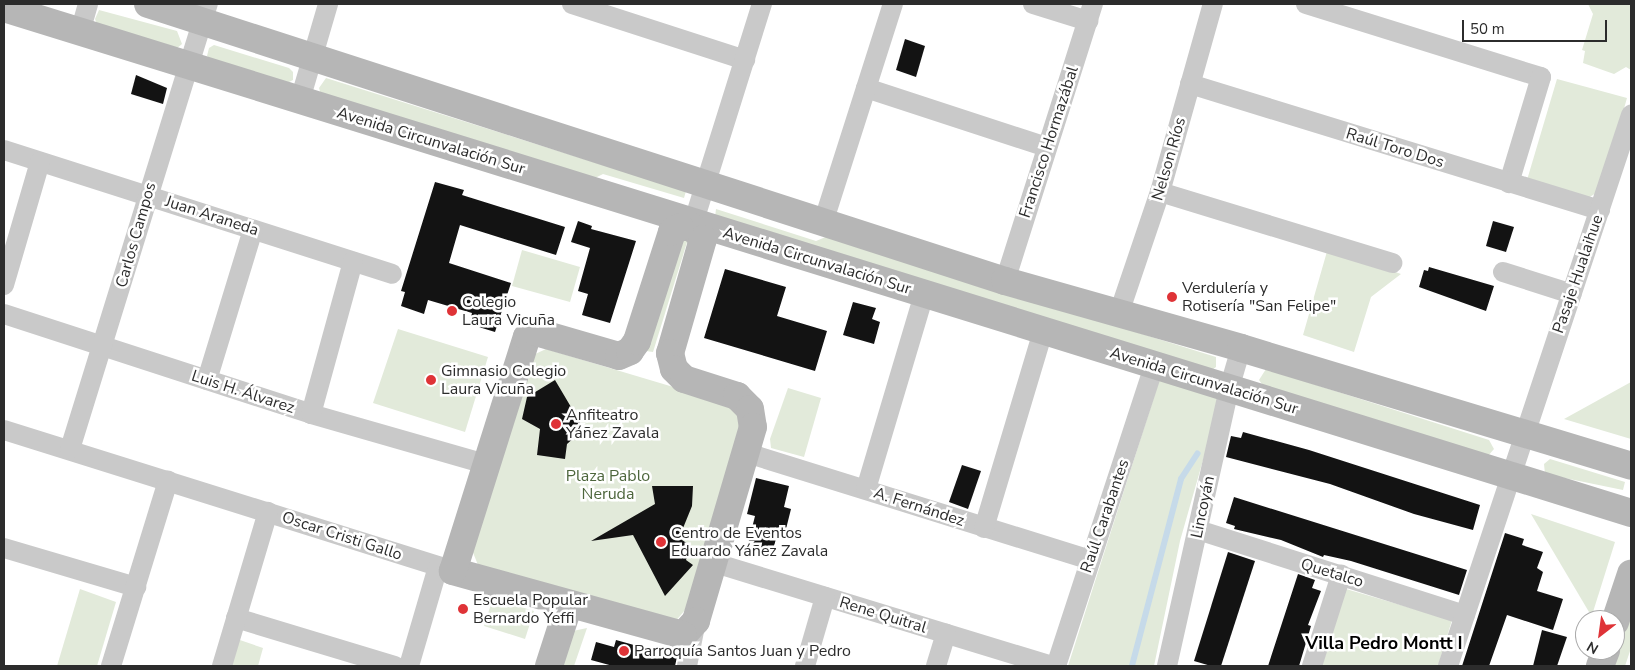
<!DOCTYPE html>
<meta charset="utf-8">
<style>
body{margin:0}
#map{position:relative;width:1635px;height:670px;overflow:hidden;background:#fff;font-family:"Nunito Sans",sans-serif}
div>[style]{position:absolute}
.green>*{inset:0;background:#e2eada}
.stream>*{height:5.5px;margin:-2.75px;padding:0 2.75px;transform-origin:2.75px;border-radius:2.75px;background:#c6dae9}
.building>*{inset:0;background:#131313}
.street>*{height:20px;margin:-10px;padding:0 10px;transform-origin:10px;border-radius:10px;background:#c9c9c9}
.secondary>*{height:28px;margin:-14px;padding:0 14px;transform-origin:14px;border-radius:14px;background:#b6b6b6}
.dots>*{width:14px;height:14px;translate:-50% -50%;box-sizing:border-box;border:2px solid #fff;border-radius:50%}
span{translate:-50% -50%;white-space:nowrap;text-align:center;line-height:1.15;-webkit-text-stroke:5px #fff;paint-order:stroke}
.street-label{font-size:16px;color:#2c2c2c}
.poi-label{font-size:16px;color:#2c2c2c}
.left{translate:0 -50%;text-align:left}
.park-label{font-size:16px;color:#4d663c}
.neighbourhood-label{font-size:18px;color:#000;font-weight:700}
.frame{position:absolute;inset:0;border:5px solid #2c2c2c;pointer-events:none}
.north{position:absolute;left:1575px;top:610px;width:50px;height:50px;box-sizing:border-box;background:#fff;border:1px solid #ababab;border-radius:50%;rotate:210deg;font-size:14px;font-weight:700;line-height:20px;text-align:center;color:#2c2c2c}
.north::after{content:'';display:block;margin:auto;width:18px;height:22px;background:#df3337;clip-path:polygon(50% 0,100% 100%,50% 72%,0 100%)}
.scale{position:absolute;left:1462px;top:20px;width:145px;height:22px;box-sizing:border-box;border:2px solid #2c2c2c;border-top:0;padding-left:6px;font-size:15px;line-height:18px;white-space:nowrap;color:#2c2c2c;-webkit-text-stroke:4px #fff;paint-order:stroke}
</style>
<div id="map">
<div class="green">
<div style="clip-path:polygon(1588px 4px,1631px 4px,1631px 70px,1626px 67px,1614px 74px,1583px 63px,1585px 51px,1582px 50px,1593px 14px)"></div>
<div style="clip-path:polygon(99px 10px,177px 31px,182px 44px,176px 49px,98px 27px,95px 19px)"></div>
<div style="clip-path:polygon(214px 45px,289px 68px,293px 72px,293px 80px,285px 84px,212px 62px,207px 56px,209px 48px)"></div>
<div style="clip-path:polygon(326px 78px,686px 191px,684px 198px,603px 174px,589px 181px,321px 95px,319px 88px)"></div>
<div style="clip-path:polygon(1557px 79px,1627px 98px,1601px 190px,1588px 198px,1527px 180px)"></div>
<div style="clip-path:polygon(716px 209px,816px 241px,828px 236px,1216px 357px,1216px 367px,1209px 372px,715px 217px)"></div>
<div style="clip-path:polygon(682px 234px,689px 236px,653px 352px,646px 351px)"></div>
<div style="clip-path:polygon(1328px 248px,1401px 274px,1371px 297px,1354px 352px,1303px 335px)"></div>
<div style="clip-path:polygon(522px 250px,580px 267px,570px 302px,512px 286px)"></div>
<div style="clip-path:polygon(398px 329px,488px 357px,465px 432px,373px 403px)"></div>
<div style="clip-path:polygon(546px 349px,737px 406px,743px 417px,691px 603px,674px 623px,478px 565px,472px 550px,531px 356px)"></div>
<div style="clip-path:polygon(1266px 369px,1489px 440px,1494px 449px,1487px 457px,1264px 387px,1259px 380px)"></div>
<div style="clip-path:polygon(1160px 378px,1221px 397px,1180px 541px,1154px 666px,1068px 666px)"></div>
<div style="clip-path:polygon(1631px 382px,1631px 439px,1564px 419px)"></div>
<div style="clip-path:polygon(788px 388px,821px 398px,804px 457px,771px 448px,770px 439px)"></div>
<div style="clip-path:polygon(1550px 459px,1625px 482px,1623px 490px,1545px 474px,1544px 464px)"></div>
<div style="clip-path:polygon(1531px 514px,1615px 542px,1593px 612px,1589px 612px)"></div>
<div style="clip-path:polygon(80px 589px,116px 602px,97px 666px,57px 666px)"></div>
<div style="clip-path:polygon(1346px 589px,1452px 620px,1438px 666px,1322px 666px)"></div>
<div style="clip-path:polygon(493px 598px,534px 611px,525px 639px,484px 626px)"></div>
<div style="clip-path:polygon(1631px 601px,1631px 648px,1625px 666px,1609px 666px)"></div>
<div style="clip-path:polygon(587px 628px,574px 666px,562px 666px,573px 631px)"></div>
<div style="clip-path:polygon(234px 638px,263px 648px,258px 666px,226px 666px)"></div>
</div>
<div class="stream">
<div style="left:1132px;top:666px;width:193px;rotate:-75.3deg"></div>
<div style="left:1181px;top:479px;width:30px;rotate:-57deg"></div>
</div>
<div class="building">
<div style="clip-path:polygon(905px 39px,925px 46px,916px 77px,896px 70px)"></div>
<div style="clip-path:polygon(136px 75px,167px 88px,163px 104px,131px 94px)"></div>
<div style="clip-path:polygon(435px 182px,464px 190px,462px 195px,565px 227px,556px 255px,460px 225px,449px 263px,511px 283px,495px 332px,469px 324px,472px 313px,428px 300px,424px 314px,401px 306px,405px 292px,401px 291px)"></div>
<div style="clip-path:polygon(578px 221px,592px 226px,591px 229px,636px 241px,610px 323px,582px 315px,588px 294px,578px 291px,590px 248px,571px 242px)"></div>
<div style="clip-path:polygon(1493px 221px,1514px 227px,1506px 252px,1486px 246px)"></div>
<div style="clip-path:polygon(1429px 267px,1494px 286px,1486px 311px,1419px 287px,1424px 270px,1428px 271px)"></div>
<div style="clip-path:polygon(725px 269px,786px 287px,777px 316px,827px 331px,815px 371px,704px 338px)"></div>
<div style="clip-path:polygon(853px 302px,876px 308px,872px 319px,880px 322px,874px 344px,843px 335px)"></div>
<div style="clip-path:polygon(555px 380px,584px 429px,567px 444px,565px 459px,537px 455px,540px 429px,522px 419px,527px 397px)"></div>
<div style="clip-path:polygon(1243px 432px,1309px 450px,1480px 505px,1473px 530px,1414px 514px,1330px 484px,1226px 457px,1231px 436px,1241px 438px)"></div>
<div style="clip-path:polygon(962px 465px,981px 471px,968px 509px,949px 502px)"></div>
<div style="clip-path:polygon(756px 478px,789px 486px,784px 507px,791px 509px,786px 529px,779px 527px,771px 558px,746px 552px,755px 516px,747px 514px)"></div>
<div style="clip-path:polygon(652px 486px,693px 486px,692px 506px,679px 538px,691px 546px,686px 560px,693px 565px,665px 596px,633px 535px,591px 541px,655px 504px)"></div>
<div style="clip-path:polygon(1234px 497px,1467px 570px,1459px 595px,1351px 561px,1324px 555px,1323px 557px,1281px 540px,1234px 529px,1235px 526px,1226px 523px)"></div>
<div style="clip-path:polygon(1505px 533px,1524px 539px,1522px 545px,1543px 552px,1537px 568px,1543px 572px,1537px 591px,1563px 599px,1553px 630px,1507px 615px,1489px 666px,1462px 666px)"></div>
<div style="clip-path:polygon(1228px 552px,1255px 561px,1221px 666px,1211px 666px,1194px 661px)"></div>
<div style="clip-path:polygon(1298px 574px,1315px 580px,1312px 588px,1321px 591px,1308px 625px,1311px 626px,1299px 666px,1268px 666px)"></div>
<div style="clip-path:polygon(1542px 630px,1567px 637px,1557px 666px,1533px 666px)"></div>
<div style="clip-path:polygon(616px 640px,677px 657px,675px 666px,613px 666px,591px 660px,596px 642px,614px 647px)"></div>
</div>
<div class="street">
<div style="left:572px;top:4px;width:182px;rotate:17.9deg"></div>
<div style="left:1033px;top:4px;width:58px;rotate:17.2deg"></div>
<div style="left:1306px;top:4px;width:246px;rotate:17.3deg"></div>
<div style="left:1541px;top:77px;width:111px;rotate:106.8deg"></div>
<div style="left:80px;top:32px;width:29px;rotate:-74deg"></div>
<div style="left:1190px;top:84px;width:429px;rotate:17.1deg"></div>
<div style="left:866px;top:88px;width:190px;rotate:18.1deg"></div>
<div style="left:300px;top:100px;width:100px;rotate:-73.7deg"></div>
<div style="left:4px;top:150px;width:407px;rotate:17.7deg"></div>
<div style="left:1160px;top:192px;width:243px;rotate:17deg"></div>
<div style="left:823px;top:223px;width:230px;rotate:-72.3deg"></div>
<div style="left:692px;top:227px;width:234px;rotate:-72.6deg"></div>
<div style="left:1503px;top:272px;width:72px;rotate:17.7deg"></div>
<div style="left:1005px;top:281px;width:291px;rotate:-72.4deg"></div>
<div style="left:4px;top:285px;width:128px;rotate:-73.7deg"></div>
<div style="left:1119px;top:313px;width:128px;rotate:-71.3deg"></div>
<div style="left:1160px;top:192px;width:195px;rotate:-74.3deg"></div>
<div style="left:4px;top:314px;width:323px;rotate:18deg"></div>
<div style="left:311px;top:414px;width:181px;rotate:16deg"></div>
<div style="left:207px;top:380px;width:157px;rotate:-73deg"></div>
<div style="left:311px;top:414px;width:158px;rotate:-74.6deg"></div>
<div style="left:4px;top:430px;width:471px;rotate:17.4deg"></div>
<div style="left:70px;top:449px;width:466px;rotate:-72.8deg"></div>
<div style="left:747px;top:453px;width:359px;rotate:17.3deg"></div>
<div style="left:866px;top:489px;width:203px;rotate:-73.4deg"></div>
<div style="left:984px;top:528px;width:206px;rotate:-73.3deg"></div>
<div style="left:1198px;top:530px;width:280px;rotate:17.7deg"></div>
<div style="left:4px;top:548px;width:138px;rotate:16.5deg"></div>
<div style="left:715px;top:563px;width:352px;rotate:17deg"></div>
<div style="left:236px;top:618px;width:166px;rotate:16.8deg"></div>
<div style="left:111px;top:666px;width:194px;rotate:-72.9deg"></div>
<div style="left:222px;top:666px;width:161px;rotate:-73.4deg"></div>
<div style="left:409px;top:666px;width:103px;rotate:-73.7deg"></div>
<div style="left:687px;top:666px;width:46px;rotate:-78.7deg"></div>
<div style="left:805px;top:666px;width:72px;rotate:-73.8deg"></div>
<div style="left:936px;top:666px;width:34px;rotate:-73deg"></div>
<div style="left:1056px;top:666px;width:316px;rotate:-71.9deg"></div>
<div style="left:1167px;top:666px;width:284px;rotate:-77.4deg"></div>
<div style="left:1229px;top:389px;width:43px;rotate:-73.7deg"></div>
<div style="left:1312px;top:666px;width:96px;rotate:-72.3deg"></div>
<div style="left:1448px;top:666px;width:581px;rotate:-71.63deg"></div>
</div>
<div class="secondary">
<div style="left:148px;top:4px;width:901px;rotate:17.91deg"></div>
<div style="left:1005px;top:281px;width:245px;rotate:15.8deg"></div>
<div style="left:1241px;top:348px;width:407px;rotate:16.8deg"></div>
<div style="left:4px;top:8px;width:1704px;rotate:17.24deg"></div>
<div style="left:680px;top:227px;width:12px"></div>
<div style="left:692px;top:227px;width:16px;rotate:47deg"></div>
<div style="left:703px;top:239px;width:119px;rotate:106.1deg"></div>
<div style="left:670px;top:353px;width:16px;rotate:76deg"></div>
<div style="left:674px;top:369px;width:14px;rotate:45deg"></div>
<div style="left:684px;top:379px;width:56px;rotate:17.8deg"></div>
<div style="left:737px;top:396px;width:18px;rotate:45deg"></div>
<div style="left:750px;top:409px;width:18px;rotate:81deg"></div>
<div style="left:753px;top:427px;width:202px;rotate:106.4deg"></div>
<div style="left:696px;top:621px;width:19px;rotate:133deg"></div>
<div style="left:683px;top:635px;width:239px;rotate:-164.5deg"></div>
<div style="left:453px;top:571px;width:245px;rotate:-72.5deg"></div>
<div style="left:527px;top:337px;width:10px;rotate:-29deg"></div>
<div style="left:536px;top:332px;width:86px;rotate:16.1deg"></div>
<div style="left:619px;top:356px;width:12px;rotate:-24deg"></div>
<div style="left:630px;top:351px;width:12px;rotate:-55deg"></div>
<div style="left:637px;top:341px;width:114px;rotate:-72.2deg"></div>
<div style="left:672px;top:232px;width:9px;rotate:-32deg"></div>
<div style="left:1615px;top:622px;width:51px;rotate:-71.6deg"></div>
<div style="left:549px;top:666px;width:65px;rotate:-72.1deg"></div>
<div style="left:1600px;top:666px;width:17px;rotate:-69deg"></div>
</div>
<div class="dots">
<div style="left:1172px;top:297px;background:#df3337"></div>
<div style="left:452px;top:311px;background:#df3337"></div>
<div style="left:431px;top:380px;background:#df3337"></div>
<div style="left:556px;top:424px;background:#df3337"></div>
<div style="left:661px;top:542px;background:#df3337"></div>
<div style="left:463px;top:609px;background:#df3337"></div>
<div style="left:624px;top:651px;background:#df3337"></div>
</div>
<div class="street-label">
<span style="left:431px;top:141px;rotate:17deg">Avenida Circunvalación Sur</span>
<span style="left:1049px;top:142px;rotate:-72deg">Francisco Hormazábal</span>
<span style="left:1395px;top:148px;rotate:17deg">Raúl Toro Dos</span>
<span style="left:1169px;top:159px;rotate:-74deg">Nelson Ríos</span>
<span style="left:212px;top:216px;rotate:18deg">Juan Araneda</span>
<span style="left:136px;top:235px;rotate:-74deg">Carlos Campos</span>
<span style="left:817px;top:261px;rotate:17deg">Avenida Circunvalación Sur</span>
<span style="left:1578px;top:274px;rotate:-71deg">Pasaje Hualaihue</span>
<span style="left:1204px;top:381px;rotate:17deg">Avenida Circunvalación Sur</span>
<span style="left:243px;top:392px;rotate:18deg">Luis H. Álvarez</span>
<span style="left:919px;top:507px;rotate:18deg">A. Fernández</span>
<span style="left:1203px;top:507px;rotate:-78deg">Lincoyán</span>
<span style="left:1105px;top:516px;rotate:-71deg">Raúl Carabantes</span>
<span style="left:342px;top:536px;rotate:18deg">Oscar Cristi Gallo</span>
<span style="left:1332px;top:573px;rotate:17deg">Quetalco</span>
<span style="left:883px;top:615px;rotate:17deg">Rene Quitral</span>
</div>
<div class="poi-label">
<span class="left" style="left:1182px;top:297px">Verdulería y<br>Rotisería "San Felipe"</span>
<span class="left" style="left:462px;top:311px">Colegio<br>Laura Vicuña</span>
<span class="left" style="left:441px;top:380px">Gimnasio Colegio<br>Laura Vicuña</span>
<span class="left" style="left:566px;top:424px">Anfiteatro<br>Yáñez Zavala</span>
<span class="left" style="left:671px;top:542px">Centro de Eventos<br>Eduardo Yáñez Zavala</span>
<span class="left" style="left:473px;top:609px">Escuela Popular<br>Bernardo Yeffi</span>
<span class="left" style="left:634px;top:651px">Parroquía Santos Juan y Pedro</span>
</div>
<div class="park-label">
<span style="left:608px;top:485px">Plaza Pablo<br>Neruda</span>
</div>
<div class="neighbourhood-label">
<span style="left:1384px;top:643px">Villa Pedro Montt I</span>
</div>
<div class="frame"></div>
<div class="north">N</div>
<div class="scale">50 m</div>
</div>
